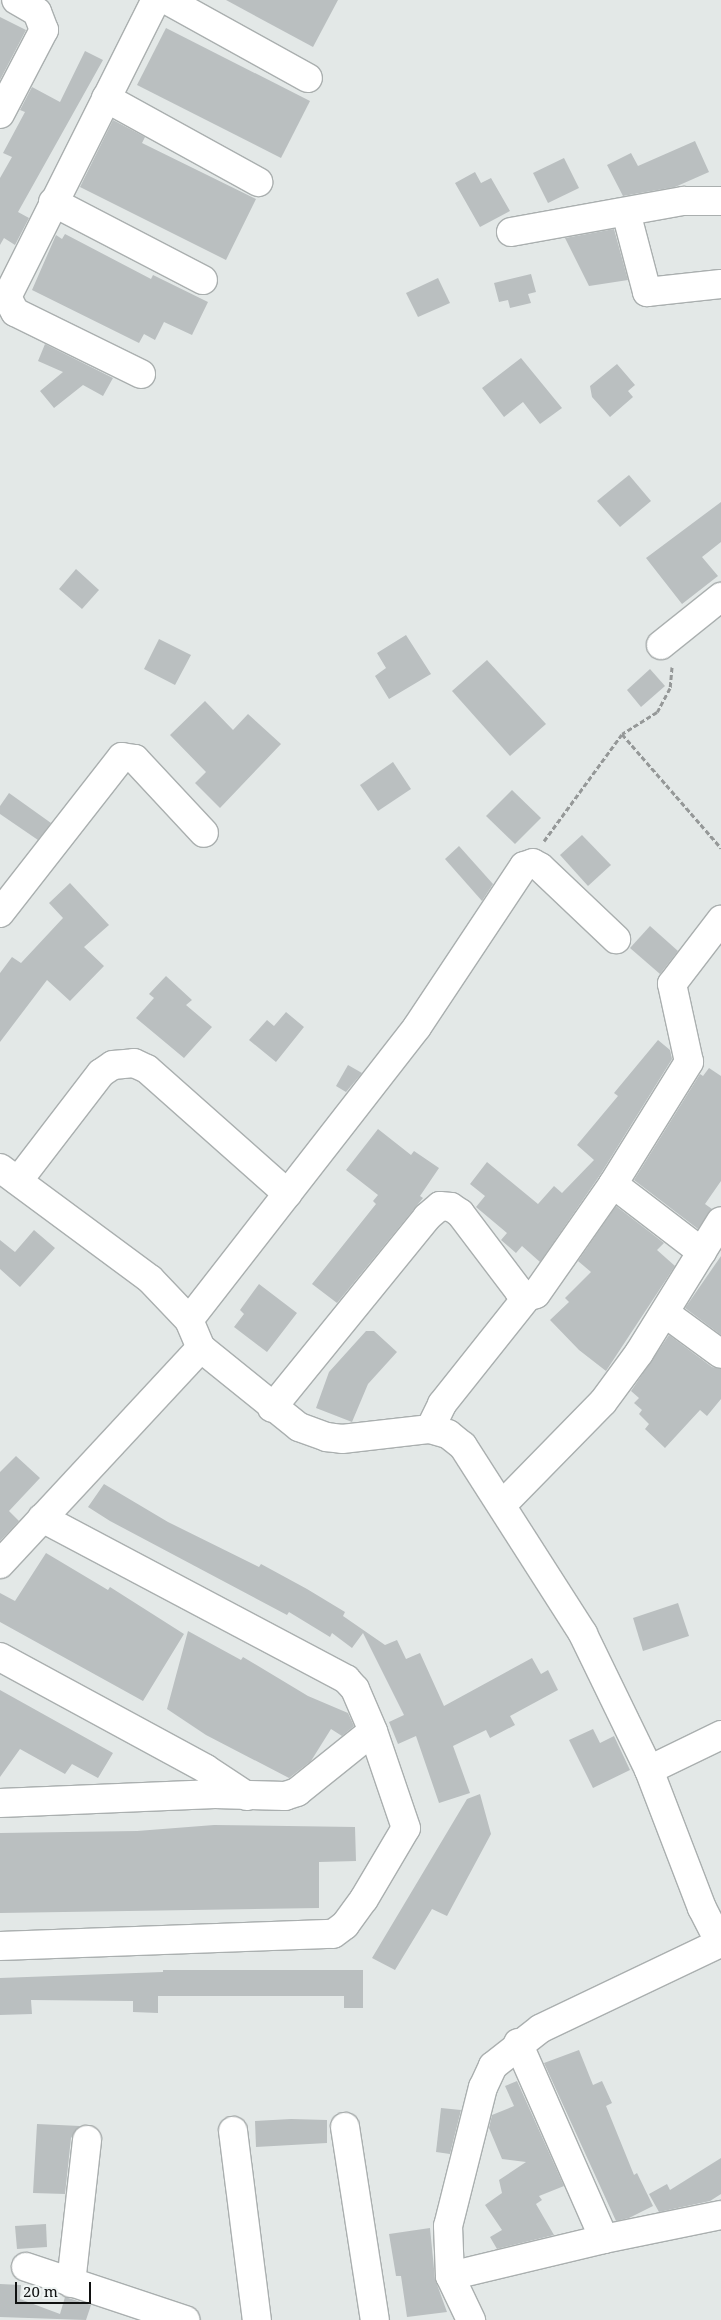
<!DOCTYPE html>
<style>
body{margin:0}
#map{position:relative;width:721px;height:2320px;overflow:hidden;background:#e3e8e7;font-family:"Noto Serif",serif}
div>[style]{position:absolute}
.building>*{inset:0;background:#babfc0}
.path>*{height:3px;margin-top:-1.5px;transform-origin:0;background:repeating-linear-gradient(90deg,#959898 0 5px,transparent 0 7.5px)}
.roads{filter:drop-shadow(1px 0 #aaafaf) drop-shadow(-1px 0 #aaafaf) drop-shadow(0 1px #aaafaf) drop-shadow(0 -1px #aaafaf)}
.street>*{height:28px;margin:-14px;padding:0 14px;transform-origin:14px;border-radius:14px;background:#fff}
span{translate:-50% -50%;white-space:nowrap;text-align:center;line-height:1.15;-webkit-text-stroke:5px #f0f5f4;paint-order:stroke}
.scale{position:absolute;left:15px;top:2282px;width:76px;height:22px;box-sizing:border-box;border:2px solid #101111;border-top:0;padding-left:6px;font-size:15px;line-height:18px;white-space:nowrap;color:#101111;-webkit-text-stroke:4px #f0f5f4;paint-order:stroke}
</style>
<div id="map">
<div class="building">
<div style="clip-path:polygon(226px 0,338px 0,313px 47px)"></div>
<div style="clip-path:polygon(0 17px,26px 30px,0 80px)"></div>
<div style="clip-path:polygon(166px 28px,310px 101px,281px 158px,137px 85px)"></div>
<div style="clip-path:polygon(85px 51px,103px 60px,18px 212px,29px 218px,15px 245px,4px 238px,0 245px,0 178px,12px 157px,3px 153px,25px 112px,20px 110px,32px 87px,60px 102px)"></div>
<div style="clip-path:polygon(113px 120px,145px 137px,142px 143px,256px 199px,226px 260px,80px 187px)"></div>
<div style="clip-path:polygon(695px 141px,709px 172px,675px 187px,623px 196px,607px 165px,631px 153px,638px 166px)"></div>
<div style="clip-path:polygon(564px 158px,579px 188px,548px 203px,533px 173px)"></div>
<div style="clip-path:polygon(475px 172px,481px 183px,491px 178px,510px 211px,480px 227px,455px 183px)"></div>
<div style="clip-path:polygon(614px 229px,628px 280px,589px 286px,565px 238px)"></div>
<div style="clip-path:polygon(65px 234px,151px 279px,153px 275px,208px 302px,192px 335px,164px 322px,155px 340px,144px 334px,139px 343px,32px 290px,56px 235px,62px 239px)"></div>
<div style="clip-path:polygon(531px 274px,536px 292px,528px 294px,531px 303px,510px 308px,508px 300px,499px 302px,494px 283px)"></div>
<div style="clip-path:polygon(438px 278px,450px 303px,418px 317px,406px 293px)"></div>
<div style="clip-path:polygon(45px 344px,113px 378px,103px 396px,83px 385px,54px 408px,40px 391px,63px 372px,38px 361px)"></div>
<div style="clip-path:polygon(521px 358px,562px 408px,540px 424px,523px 402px,504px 417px,482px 388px)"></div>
<div style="clip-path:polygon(617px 364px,635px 385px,628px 391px,633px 397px,610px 417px,592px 397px,590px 386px)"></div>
<div style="clip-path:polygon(629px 475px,651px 501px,620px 527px,597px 501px)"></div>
<div style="clip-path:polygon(721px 502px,721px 542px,702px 557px,718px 576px,682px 604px,646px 558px)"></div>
<div style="clip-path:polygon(76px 569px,99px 590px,82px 609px,59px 589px)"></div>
<div style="clip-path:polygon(406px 635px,431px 674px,389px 699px,375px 676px,386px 668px,377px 653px)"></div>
<div style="clip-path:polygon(159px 639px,191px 655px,175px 685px,144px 669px)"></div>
<div style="clip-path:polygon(487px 660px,546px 724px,510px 756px,452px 691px)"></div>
<div style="clip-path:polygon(650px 669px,665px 686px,641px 707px,627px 690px)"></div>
<div style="clip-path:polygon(205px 701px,233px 730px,248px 714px,281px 744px,220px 808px,195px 783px,206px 772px,170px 735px)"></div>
<div style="clip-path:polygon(393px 762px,411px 789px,378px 811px,360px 785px)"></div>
<div style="clip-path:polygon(512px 790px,541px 818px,515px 844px,486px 816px)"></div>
<div style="clip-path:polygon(9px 793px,51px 823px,38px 840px,0 814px,0 806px)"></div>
<div style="clip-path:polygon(582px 835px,611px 865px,588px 886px,560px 855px)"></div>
<div style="clip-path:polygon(459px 846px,493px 884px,482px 901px,445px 859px)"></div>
<div style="clip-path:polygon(70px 883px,109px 925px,84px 947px,104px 966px,70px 1001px,47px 980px,0 1042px,0 973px,12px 957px,21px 963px,63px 918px,49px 903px)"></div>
<div style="clip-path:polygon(650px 926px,678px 951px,660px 974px,630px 948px)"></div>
<div style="clip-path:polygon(166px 976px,192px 1000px,186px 1005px,212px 1027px,184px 1058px,136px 1018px,154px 998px,149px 994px)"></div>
<div style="clip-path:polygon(286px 1012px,304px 1027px,276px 1062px,249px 1040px,267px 1020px,274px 1026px)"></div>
<div style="clip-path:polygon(658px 1040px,670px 1050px,672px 1059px,600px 1175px,540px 1262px,522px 1246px,516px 1253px,501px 1240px,507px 1233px,476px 1207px,485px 1196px,470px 1184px,487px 1162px,538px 1204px,554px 1186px,562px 1193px,594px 1160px,577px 1145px,618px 1096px,614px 1093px)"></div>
<div style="clip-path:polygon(348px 1065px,362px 1073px,346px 1092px,336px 1086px)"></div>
<div style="clip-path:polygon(709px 1068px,721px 1076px,721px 1181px,705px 1204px,712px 1209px,698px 1229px,634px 1180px,700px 1074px,703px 1076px)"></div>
<div style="clip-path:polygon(378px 1129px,411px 1155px,414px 1151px,439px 1168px,420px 1196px,423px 1198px,337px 1303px,312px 1284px,376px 1204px,373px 1201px,378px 1195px,346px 1170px)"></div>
<div style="clip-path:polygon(616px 1206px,664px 1243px,657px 1250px,675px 1266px,606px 1371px,579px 1350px,550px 1320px,569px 1302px,565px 1298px,591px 1272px,578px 1261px)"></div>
<div style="clip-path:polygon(34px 1230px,55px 1248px,20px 1287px,0 1269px,0 1240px,15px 1252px)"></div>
<div style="clip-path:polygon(721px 1256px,721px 1335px,685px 1308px)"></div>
<div style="clip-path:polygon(259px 1284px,297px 1313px,267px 1352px,234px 1327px,244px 1314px,240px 1310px)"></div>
<div style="clip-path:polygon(366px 1331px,374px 1331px,397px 1352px,368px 1384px,352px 1422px,316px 1408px,329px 1372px)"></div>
<div style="clip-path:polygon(669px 1335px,712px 1367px,721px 1369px,721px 1399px,707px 1416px,700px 1410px,665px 1448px,645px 1429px,649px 1424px,639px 1414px,642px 1410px,634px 1403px,639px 1398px,631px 1391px)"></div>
<div style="clip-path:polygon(16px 1456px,40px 1478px,9px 1511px,19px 1521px,0 1541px,0 1472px)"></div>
<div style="clip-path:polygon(104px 1484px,168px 1522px,259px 1567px,261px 1564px,307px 1589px,345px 1612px,343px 1616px,385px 1645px,397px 1640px,406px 1659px,420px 1653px,444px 1706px,532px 1658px,541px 1674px,548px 1670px,558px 1690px,510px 1716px,515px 1725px,490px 1738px,486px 1730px,453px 1746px,470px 1793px,439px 1803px,416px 1736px,398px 1744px,389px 1722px,404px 1715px,363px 1633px,352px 1648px,332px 1633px,330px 1637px,289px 1612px,287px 1615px,110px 1521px,88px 1507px)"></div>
<div style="clip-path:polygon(46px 1553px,108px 1590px,110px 1587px,184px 1634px,143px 1701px,0 1622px,0 1593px,15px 1601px)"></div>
<div style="clip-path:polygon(678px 1603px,689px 1636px,643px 1651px,633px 1618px)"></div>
<div style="clip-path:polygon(188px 1631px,241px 1660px,243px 1657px,308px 1696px,348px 1713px,354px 1726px,342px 1736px,331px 1729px,311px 1761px,289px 1778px,206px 1735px,167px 1709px)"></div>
<div style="clip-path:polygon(0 1690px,113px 1753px,98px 1778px,72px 1764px,65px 1774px,20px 1749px,0 1777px)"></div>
<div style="clip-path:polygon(593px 1729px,600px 1743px,614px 1736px,630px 1770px,593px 1788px,569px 1740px)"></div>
<div style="clip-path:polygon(480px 1794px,491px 1834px,447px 1916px,432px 1909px,395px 1970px,372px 1958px,467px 1799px)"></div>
<div style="clip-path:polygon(214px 1825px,355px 1827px,356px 1861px,319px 1862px,319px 1908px,0 1913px,0 1833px,137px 1831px)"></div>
<div style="clip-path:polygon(163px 1970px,363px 1970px,363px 2008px,344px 2008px,344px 1996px,158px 1996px,158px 2013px,133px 2012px,133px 2001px,31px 2000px,32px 2014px,0 2015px,0 1978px,163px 1972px)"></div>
<div style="clip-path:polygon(579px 2050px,593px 2085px,602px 2081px,612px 2103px,606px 2106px,634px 2175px,637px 2173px,653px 2206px,629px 2218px,616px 2221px,544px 2063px)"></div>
<div style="clip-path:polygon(517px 2081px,564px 2186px,539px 2196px,542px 2200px,536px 2204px,554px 2235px,497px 2249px,490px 2237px,502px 2230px,485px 2205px,502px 2193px,499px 2180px,526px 2162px,502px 2159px,489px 2128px,492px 2115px,514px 2106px,505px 2086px)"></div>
<div style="clip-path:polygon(441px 2108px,461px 2110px,450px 2154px,436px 2152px)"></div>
<div style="clip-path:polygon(291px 2119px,327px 2120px,327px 2143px,256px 2147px,255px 2121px)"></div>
<div style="clip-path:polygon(37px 2124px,80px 2126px,71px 2138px,65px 2194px,33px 2193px)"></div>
<div style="clip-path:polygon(721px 2158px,721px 2194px,710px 2201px,659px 2212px,649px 2194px,667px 2184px,670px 2190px)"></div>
<div style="clip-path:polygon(46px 2224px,47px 2247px,17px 2249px,15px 2226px)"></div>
<div style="clip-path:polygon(430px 2228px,435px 2279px,447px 2312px,407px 2317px,401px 2276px,396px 2276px,389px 2234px)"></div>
<div style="clip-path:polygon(0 2284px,21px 2285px,20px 2299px,60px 2314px,65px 2297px,91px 2305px,86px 2320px,0 2317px)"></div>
</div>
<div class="path">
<div style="left:672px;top:667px;width:21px;rotate:95deg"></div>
<div style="left:670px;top:688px;width:27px;rotate:118deg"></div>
<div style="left:657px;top:712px;width:41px;rotate:147.8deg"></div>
<div style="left:622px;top:734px;width:151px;rotate:49deg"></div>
<div style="left:544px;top:841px;width:132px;rotate:-53.9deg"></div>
</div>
<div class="roads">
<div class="street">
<div style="left:167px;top:0;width:161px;rotate:29deg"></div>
<div style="left:106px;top:98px;width:174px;rotate:28.9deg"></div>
<div style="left:0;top:114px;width:95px;rotate:-62.4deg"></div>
<div style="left:44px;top:30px;width:19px;rotate:-111deg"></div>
<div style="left:37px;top:12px;width:24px;rotate:-150deg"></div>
<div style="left:53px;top:202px;width:169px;rotate:27.5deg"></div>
<div style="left:626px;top:212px;width:83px;rotate:75.3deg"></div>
<div style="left:647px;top:292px;width:74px;rotate:-6.2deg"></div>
<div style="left:511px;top:232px;width:176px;rotate:-10.2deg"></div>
<div style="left:684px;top:201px;width:37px"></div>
<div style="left:141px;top:374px;width:140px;rotate:-153.8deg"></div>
<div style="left:15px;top:312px;width:17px;rotate:-118deg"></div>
<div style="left:7px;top:297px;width:332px;rotate:-63.4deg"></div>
<div style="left:661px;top:645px;width:77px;rotate:-38.7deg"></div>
<div style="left:0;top:913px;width:198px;rotate:-52deg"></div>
<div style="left:122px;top:757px;width:13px;rotate:9deg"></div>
<div style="left:135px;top:759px;width:101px;rotate:47deg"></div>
<div style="left:0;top:1168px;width:187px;rotate:36.5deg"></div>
<div style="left:150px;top:1279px;width:57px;rotate:46.4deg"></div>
<div style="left:189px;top:1320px;width:30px;rotate:67deg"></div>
<div style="left:201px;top:1348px;width:126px;rotate:38.9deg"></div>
<div style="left:299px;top:1427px;width:29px;rotate:20deg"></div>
<div style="left:326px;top:1437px;width:16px;rotate:7deg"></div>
<div style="left:342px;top:1439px;width:89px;rotate:-6.5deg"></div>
<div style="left:430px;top:1429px;width:19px;rotate:16deg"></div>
<div style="left:448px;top:1434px;width:19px;rotate:39deg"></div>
<div style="left:463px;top:1446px;width:223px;rotate:57.4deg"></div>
<div style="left:583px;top:1634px;width:151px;rotate:64.1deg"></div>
<div style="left:649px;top:1770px;width:148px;rotate:69deg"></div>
<div style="left:702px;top:1908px;width:39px;rotate:63deg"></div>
<div style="left:720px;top:1943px;width:199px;rotate:154.5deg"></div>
<div style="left:540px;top:2029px;width:60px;rotate:141.8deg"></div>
<div style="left:493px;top:2066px;width:23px;rotate:115deg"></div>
<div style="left:483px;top:2087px;width:143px;rotate:104.1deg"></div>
<div style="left:448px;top:2226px;width:50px;rotate:87.7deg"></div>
<div style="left:450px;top:2276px;width:49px;rotate:64.5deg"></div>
<div style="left:18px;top:1181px;width:136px;rotate:-52.5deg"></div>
<div style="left:101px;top:1073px;width:14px;rotate:-34deg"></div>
<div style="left:113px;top:1065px;width:21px;rotate:-5deg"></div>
<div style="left:134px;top:1063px;width:14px;rotate:25deg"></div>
<div style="left:147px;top:1069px;width:188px;rotate:41.6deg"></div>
<div style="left:613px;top:1184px;width:112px;rotate:37.4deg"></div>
<div style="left:665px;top:1313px;width:69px;rotate:36.2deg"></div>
<div style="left:189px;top:1320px;width:371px;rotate:-52.1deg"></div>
<div style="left:417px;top:1027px;width:193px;rotate:-56.4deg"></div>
<div style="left:524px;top:866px;width:9px;rotate:-18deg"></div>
<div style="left:533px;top:863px;width:8px;rotate:30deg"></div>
<div style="left:540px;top:867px;width:105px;rotate:43.5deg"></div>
<div style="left:272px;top:1408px;width:246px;rotate:-50.9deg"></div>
<div style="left:427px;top:1217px;width:17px;rotate:-40deg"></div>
<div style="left:440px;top:1206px;width:11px;rotate:5deg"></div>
<div style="left:451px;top:1207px;width:11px;rotate:34deg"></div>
<div style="left:460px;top:1213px;width:98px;rotate:52.9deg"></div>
<div style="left:519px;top:1291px;width:10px;rotate:37deg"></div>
<div style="left:527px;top:1297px;width:9px;rotate:-18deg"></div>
<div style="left:536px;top:1294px;width:134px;rotate:-55deg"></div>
<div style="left:613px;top:1184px;width:144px;rotate:-58.1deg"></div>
<div style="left:689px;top:1062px;width:80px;rotate:-102.3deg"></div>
<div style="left:672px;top:984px;width:81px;rotate:-52.6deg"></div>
<div style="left:430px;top:1429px;width:28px;rotate:-64deg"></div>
<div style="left:442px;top:1404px;width:137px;rotate:-51.5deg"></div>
<div style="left:502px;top:1505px;width:144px;rotate:-45.6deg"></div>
<div style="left:603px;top:1402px;width:61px;rotate:-53.7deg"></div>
<div style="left:639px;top:1353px;width:155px;rotate:-58.2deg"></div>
<div style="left:0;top:1564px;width:295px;rotate:-47.1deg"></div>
<div style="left:0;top:1657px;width:234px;rotate:28.5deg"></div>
<div style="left:206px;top:1769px;width:49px;rotate:33.4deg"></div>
<div style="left:649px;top:1770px;width:80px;rotate:-25.9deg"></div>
<div style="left:0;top:1803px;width:215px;rotate:-2.4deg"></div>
<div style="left:215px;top:1794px;width:70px;rotate:1.6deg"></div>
<div style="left:285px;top:1796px;width:13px;rotate:-18deg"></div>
<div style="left:297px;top:1792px;width:97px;rotate:-38.8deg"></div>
<div style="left:0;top:1946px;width:333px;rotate:-2.1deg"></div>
<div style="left:333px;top:1934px;width:15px;rotate:-37deg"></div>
<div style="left:345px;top:1925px;width:32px;rotate:-54deg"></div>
<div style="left:364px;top:1899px;width:82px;rotate:-59.4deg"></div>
<div style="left:406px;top:1828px;width:102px;rotate:-108.8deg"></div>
<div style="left:373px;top:1731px;width:46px;rotate:-113.2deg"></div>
<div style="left:355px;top:1689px;width:13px;rotate:-132deg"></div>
<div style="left:346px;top:1679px;width:344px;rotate:-152.1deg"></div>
<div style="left:518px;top:2043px;width:214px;rotate:66.3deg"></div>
<div style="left:345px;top:2127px;width:195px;rotate:81.2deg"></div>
<div style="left:233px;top:2131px;width:191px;rotate:82.8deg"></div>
<div style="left:26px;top:2267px;width:168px;rotate:18.4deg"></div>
<div style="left:450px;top:2276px;width:158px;rotate:-13.5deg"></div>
<div style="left:604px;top:2239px;width:119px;rotate:-11.6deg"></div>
<div style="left:71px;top:2283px;width:144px;rotate:-83.6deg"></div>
</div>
</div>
<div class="scale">20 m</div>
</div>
